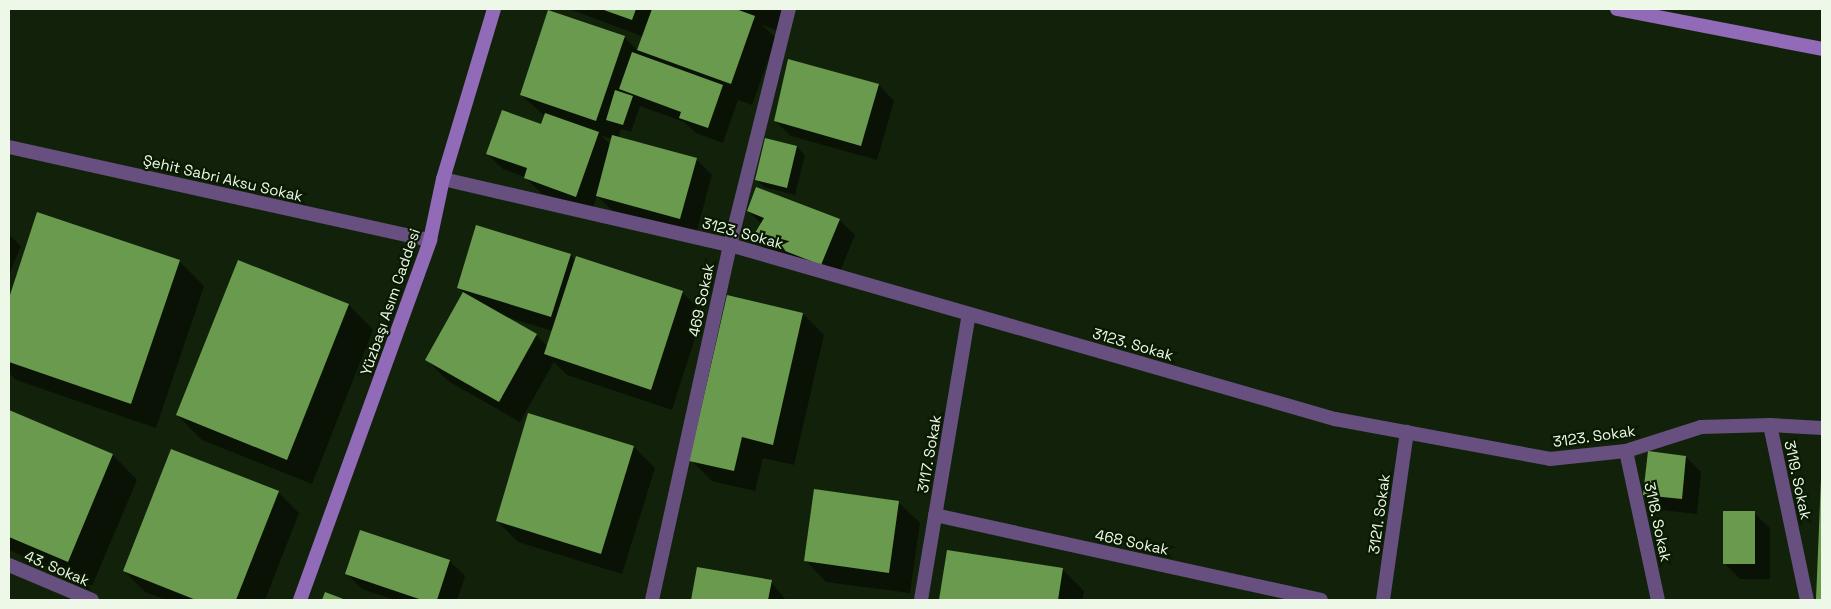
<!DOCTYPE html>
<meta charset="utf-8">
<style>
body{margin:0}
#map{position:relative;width:1831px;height:609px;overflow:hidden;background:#12220a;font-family:"Space Grotesk",sans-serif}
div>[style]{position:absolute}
.shadow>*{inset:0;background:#0007}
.building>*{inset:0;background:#699a4e}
.minor>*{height:14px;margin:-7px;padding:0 7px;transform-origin:7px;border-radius:7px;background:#674f7f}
.secondary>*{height:14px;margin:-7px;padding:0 7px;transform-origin:7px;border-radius:7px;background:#916ab8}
span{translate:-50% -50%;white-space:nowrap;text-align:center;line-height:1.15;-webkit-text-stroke:4.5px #091902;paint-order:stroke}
.street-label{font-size:15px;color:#edf8e8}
.frame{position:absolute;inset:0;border:10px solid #edf8e8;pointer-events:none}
</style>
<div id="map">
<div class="shadow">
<div style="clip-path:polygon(evenodd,569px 9px,791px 9px,782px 32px,762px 25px,776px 38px,752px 105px,738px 100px,723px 143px,696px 133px,684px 122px,640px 106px,631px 132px,621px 129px,618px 138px,696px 159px,712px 175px,696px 234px,613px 211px,597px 196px,592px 211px,541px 193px,525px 177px,503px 169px,487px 154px,541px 125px,545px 116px,521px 95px,624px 37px,638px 51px,644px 37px,569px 9px,600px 135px,612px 139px,611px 145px,600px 135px)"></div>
<div style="clip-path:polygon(789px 61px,879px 85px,894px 101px,877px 160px,791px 136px,775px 121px)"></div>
<div style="clip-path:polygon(797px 147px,805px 155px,795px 195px,764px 187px,756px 179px)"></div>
<div style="clip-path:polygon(748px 211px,839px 220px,855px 235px,837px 279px,769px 254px,754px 238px,762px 224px)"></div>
<div style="clip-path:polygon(38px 214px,179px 261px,204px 286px,156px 428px,16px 380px,9px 373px,9px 302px)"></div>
<div style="clip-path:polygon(9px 235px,21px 246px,9px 275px)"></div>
<div style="clip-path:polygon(evenodd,570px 255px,576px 261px,682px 292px,703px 313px,672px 410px,567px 375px,554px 362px,520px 422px,448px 381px,427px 360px,464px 293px,458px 287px,570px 255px,506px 317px,553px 331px,548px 347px,536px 335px,506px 317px)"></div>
<div style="clip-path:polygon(239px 261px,349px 305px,373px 330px,312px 484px,202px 440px,177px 415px)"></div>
<div style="clip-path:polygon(803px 314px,824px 335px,794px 465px,763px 458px,755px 491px,712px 481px,691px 460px)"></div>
<div style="clip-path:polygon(9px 411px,113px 455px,137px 480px,92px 586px,9px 550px)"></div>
<div style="clip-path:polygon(634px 447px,655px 468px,622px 574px,518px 542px,497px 521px)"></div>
<div style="clip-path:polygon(1686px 457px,1701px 472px,1697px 514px,1660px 510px,1644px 495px)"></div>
<div style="clip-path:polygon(1822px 471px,1822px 600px,1818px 600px)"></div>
<div style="clip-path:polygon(278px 492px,299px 513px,265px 600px,166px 600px,145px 592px,124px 571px)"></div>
<div style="clip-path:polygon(898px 502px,920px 523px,910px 593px,826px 582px,805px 560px)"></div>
<div style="clip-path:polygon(1754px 513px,1770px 528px,1770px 579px,1740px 579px,1724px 563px)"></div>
<div style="clip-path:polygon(361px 531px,450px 561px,465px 576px,457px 600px,395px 600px,362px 589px,347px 574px)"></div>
<div style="clip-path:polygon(948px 551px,1063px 570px,1084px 591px,1082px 600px,940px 600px)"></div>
<div style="clip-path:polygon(698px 568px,771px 582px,786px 600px,692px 600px)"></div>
</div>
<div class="building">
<div style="clip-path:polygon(601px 9px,636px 9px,632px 20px)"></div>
<div style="clip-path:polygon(652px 9px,736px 9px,755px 16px,731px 84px,637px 50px)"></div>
<div style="clip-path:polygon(548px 10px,625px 36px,596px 121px,520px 95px)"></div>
<div style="clip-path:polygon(632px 52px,723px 85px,708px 128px,679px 118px,681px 112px,619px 89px)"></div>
<div style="clip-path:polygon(788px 59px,879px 84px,861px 146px,774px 121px)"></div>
<div style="clip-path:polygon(615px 90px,633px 96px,623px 125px,606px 120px)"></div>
<div style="clip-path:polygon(502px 110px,541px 124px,545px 113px,599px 132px,576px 197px,524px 178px,527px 168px,486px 154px)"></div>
<div style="clip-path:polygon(612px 135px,697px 158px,680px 219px,596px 196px)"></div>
<div style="clip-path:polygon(765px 138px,797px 146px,787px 188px,755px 180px)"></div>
<div style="clip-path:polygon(756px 187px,840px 219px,821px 265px,752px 238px,764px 218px,747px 211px)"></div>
<div style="clip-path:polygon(37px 212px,180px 260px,131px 404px,9px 362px,9px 298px)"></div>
<div style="clip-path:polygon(476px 225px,571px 254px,551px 317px,457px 288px)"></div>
<div style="clip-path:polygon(576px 256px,683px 291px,651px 390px,544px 354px)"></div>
<div style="clip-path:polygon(238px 260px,349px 304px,287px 460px,176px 415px)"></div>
<div style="clip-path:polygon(463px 292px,537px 334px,499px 402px,425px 360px)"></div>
<div style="clip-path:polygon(727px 295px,803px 313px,773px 445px,742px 437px,734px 471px,689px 461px)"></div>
<div style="clip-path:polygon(9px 410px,113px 454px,68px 562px,9px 537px)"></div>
<div style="clip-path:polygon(528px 413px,634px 446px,601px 554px,496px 521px)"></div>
<div style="clip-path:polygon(171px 449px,279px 491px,236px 600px,196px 600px,123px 571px)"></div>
<div style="clip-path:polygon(1648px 451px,1686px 456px,1682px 499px,1643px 495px)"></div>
<div style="clip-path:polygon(1821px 479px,1822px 600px,1816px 600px)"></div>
<div style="clip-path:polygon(814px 489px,899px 501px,889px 573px,804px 561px)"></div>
<div style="clip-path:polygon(1723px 511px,1755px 511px,1755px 564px,1723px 564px)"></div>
<div style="clip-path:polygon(360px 530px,450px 560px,437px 600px,422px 600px,345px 574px)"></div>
<div style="clip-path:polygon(947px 550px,1063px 568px,1058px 600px,939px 600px)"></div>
<div style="clip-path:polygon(697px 567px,772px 580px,768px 600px,691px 600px)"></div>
<div style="clip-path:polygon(325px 592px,346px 600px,322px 600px)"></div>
</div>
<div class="minor">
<div style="left:9px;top:147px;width:431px;rotate:12.5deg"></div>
<div style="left:443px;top:179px;width:294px;rotate:13deg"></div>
<div style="left:730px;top:245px;width:630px;rotate:16.05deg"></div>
<div style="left:1335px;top:419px;width:219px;rotate:10.5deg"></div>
<div style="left:1550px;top:459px;width:76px;rotate:-6deg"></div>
<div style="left:1626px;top:451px;width:79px;rotate:-17.7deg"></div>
<div style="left:1701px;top:427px;width:69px;rotate:-1.7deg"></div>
<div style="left:1770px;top:425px;width:52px;rotate:3.3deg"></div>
<div style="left:1770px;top:425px;width:179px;rotate:78.1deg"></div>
<div style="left:1626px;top:451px;width:152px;rotate:77.9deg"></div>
<div style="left:935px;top:515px;width:395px;rotate:12.4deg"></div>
<div style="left:9px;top:565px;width:90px;rotate:22.9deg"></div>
<div style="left:652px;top:600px;width:363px;rotate:-77.6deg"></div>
<div style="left:730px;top:245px;width:243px;rotate:-76deg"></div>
<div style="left:921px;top:600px;width:290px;rotate:-80.5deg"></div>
<div style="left:1383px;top:600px;width:170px;rotate:-81.9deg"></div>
</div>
<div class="secondary">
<div style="left:1617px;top:9px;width:209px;rotate:11deg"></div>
<div style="left:300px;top:600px;width:383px;rotate:-70.1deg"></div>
<div style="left:430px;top:240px;width:62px;rotate:-78deg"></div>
<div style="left:443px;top:179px;width:177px;rotate:-73.3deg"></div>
</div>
<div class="street-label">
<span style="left:223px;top:178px;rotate:13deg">Şehit Sabri Aksu Sokak</span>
<span style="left:743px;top:233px;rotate:15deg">3123. Sokak</span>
<span style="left:701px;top:300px;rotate:-78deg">469 Sokak</span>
<span style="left:390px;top:302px;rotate:-71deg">Yüzbaşı Asım Caddesi</span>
<span style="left:1133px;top:344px;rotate:16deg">3123. Sokak</span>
<span style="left:1594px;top:436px;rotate:-8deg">3123. Sokak</span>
<span style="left:929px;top:454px;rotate:-80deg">3117. Sokak</span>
<span style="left:1798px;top:480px;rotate:78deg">3119. Sokak</span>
<span style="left:1379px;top:514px;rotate:-82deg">3121. Sokak</span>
<span style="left:1658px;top:522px;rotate:78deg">3118. Sokak</span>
<span style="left:1132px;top:542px;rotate:12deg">468 Sokak</span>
<span style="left:57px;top:568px;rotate:23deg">43. Sokak</span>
</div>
<div class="frame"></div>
</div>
